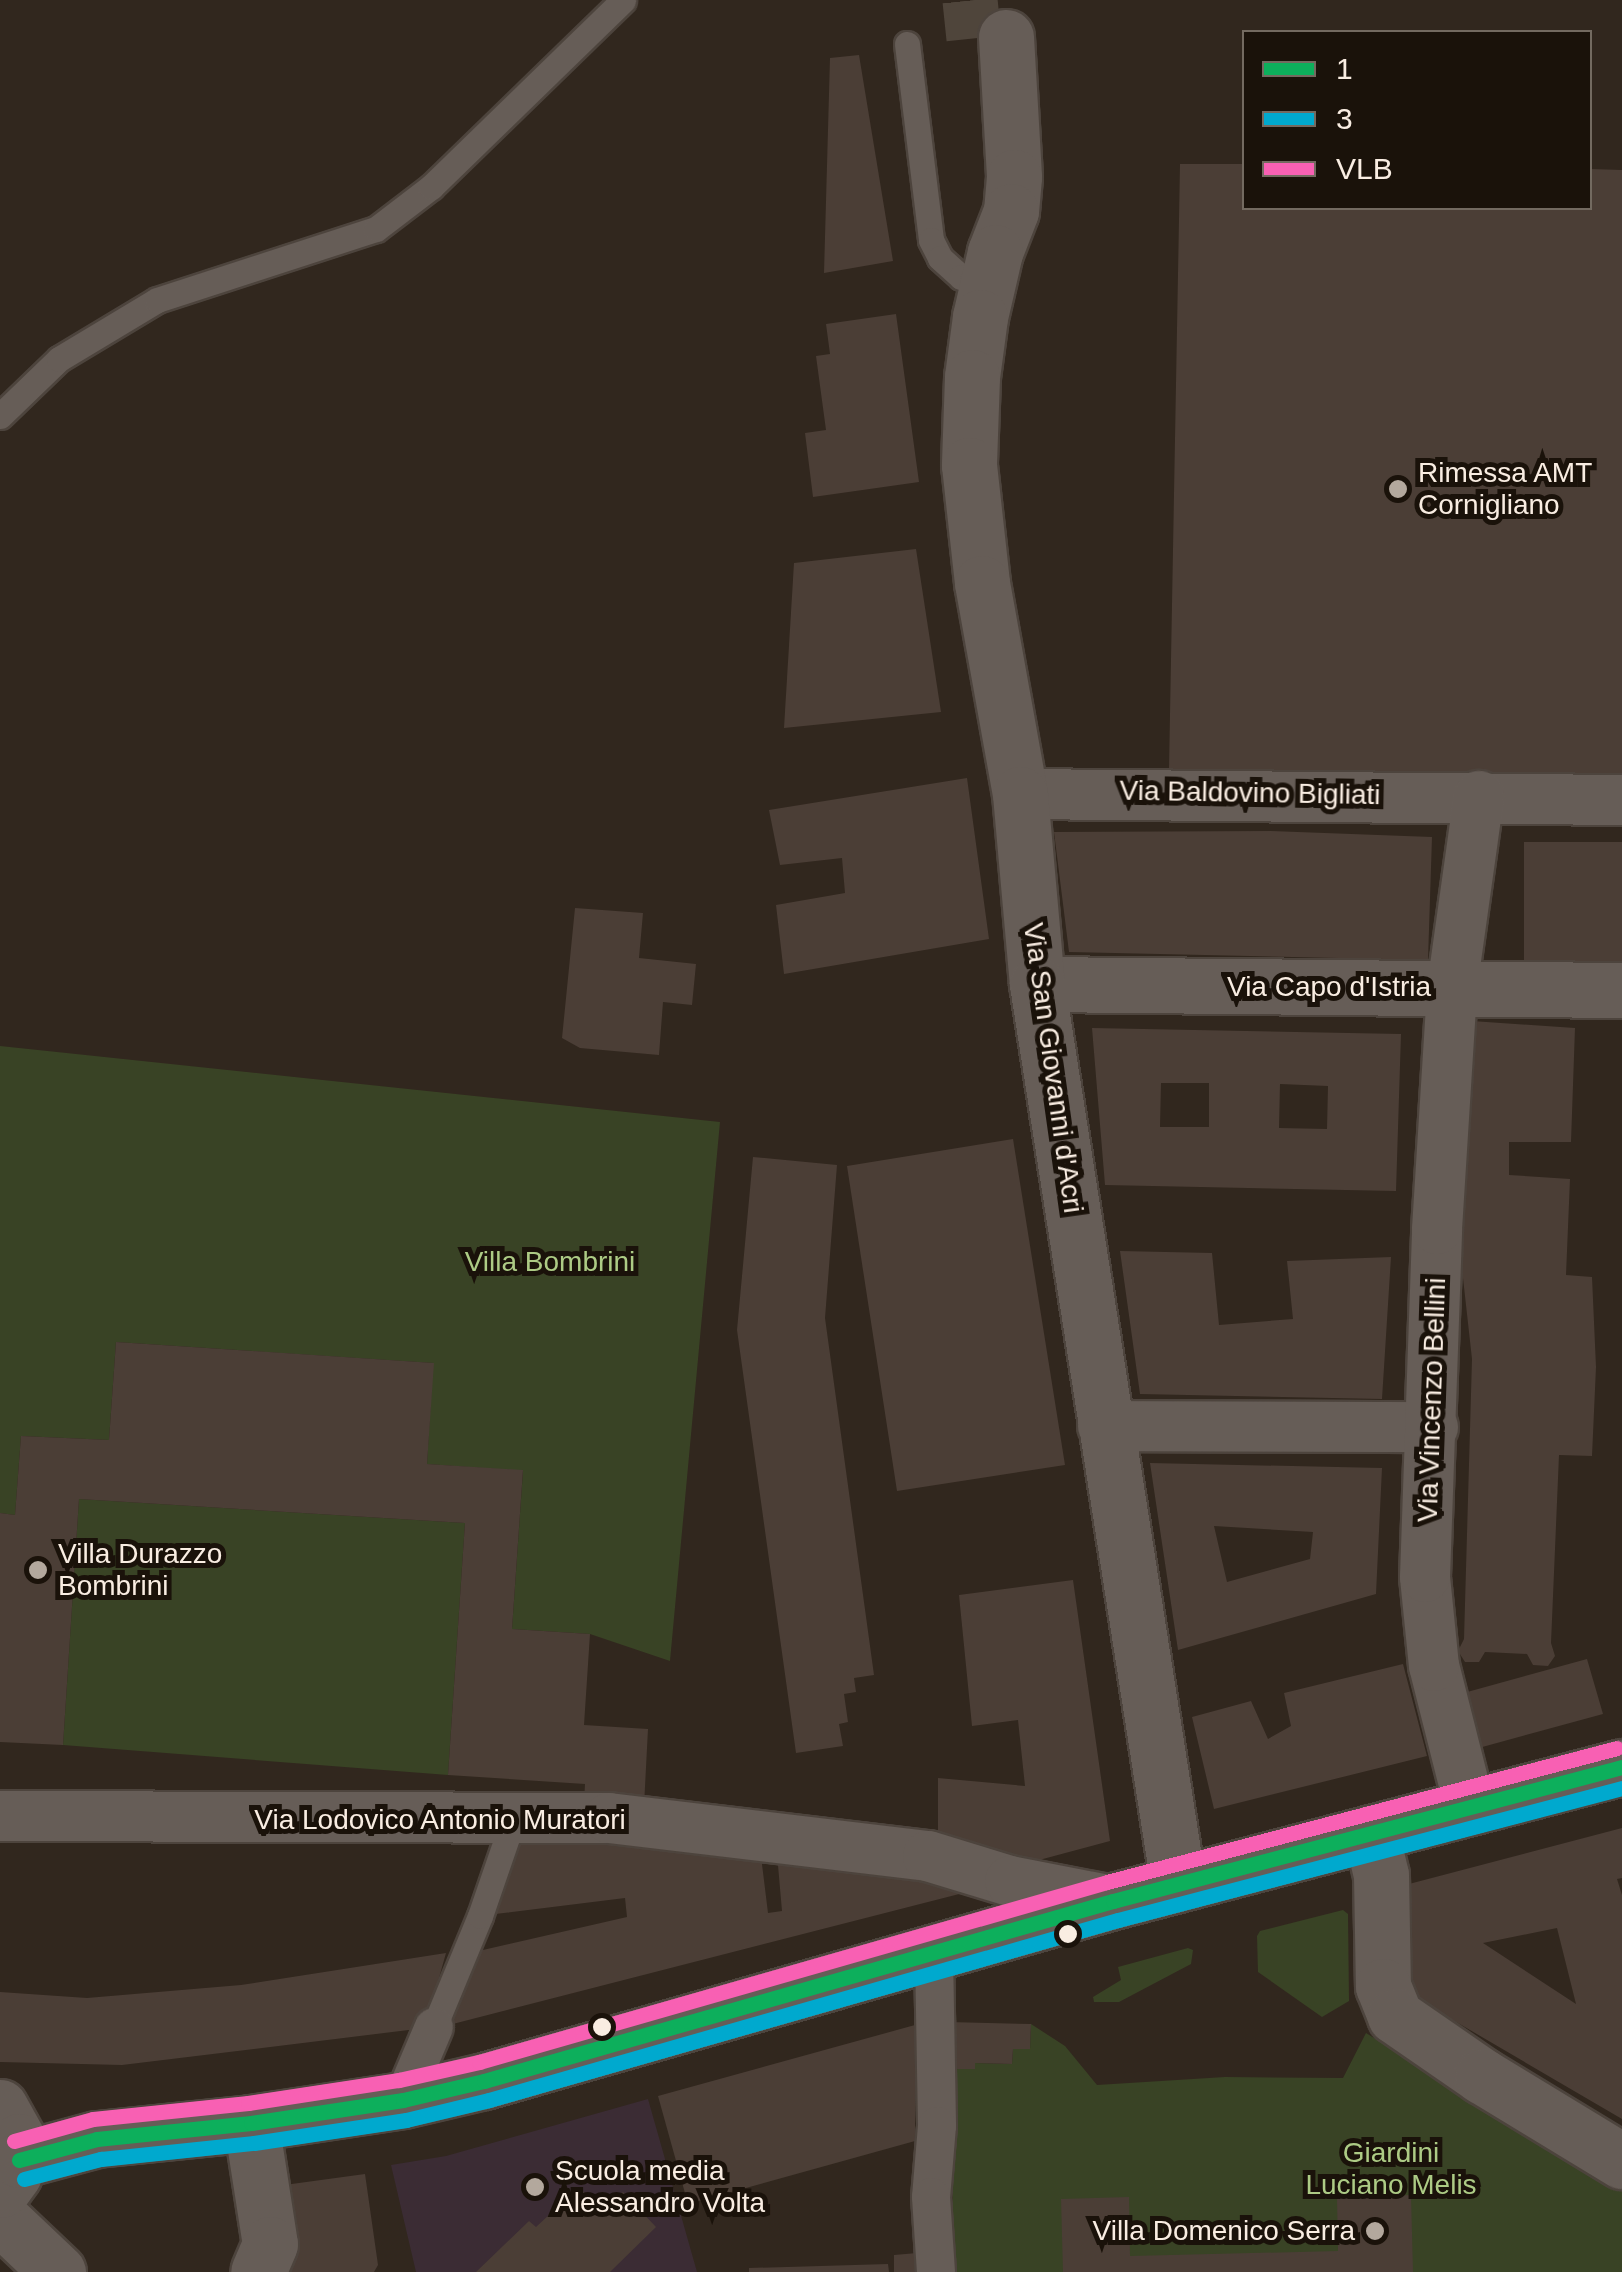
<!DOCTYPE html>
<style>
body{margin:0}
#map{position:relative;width:1622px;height:2272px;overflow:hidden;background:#31271e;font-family:Helvetica,sans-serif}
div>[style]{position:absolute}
.education>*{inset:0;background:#3b2c34}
.green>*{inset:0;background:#394325}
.building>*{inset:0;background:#4b3e36}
.secondary-tunnel>*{height:55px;margin-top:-27.5px;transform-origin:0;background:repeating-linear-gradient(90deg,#4f453b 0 55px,transparent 0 83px)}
.roads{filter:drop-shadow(2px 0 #4d443d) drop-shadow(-2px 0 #4d443d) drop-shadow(0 2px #4d443d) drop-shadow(0 -2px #4d443d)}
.service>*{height:25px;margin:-12.5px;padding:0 12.5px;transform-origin:12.5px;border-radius:12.5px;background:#665d57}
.pedestrian>*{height:38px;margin:-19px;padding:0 19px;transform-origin:19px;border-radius:19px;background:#665d57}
.minor>*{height:50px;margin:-25px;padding:0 25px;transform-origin:25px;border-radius:25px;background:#665d57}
.tertiary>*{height:55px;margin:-27.5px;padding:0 27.5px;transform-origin:27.5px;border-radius:27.5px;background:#665d57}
.secondary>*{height:55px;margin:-27.5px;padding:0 27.5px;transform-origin:27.5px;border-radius:27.5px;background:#665d57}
.bus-1>*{height:15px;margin:-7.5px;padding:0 7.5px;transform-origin:7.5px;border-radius:7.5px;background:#0daf5c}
.bus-2>*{height:15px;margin:-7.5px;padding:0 7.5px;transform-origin:7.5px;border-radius:7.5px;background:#00a9ce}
.bus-3>*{height:15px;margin:-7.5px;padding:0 7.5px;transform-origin:7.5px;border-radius:7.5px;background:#f860b3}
.dots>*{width:28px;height:28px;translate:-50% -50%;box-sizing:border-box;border:5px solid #1a120a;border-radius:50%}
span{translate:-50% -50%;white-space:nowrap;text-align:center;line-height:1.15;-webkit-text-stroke:10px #1a120a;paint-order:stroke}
.poi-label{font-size:28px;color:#f9ede2}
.left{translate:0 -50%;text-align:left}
.right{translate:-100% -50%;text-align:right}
.street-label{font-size:28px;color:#f9ede2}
.park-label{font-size:28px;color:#adcb85}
.legend{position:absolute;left:1242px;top:30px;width:350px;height:180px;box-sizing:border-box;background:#1a120a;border:2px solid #736a60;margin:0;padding:12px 18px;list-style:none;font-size:30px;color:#f9ede2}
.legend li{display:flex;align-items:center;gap:20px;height:50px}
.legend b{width:50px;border:2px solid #736a60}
</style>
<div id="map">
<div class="education">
<div style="clip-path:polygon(648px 2099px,697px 2272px,416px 2272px,391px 2165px,446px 2156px)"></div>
</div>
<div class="green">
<div style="clip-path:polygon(0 1046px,720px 1122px,670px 1661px,590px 1634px,512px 1629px,523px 1471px,427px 1464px,433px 1363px,116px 1342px,109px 1440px,21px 1436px,15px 1515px,0 1513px)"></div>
<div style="clip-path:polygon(79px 1499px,465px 1523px,448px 1775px,63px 1745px)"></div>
<div style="clip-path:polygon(1343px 1910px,1348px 1914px,1349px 2001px,1322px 2017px,1258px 1972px,1257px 1936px,1260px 1931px)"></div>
<div style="clip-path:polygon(1188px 1948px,1193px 1950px,1191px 1964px,1119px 2002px,1094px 2002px,1093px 1997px,1121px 1980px,1118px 1967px)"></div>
<div style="clip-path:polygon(1031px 2024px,1065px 2046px,1097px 2085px,1225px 2077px,1343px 2078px,1366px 2033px,1622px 2190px,1622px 2272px,951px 2272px,955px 2069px,974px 2069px,975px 2063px,1012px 2064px,1013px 2049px,1030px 2049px)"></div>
</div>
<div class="building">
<div style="clip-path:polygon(859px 55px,893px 261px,824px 273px,830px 58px)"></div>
<div style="clip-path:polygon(1180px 164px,1244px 164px,1244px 208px,1590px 208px,1590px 169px,1622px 170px,1622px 776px,1169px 770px)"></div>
<div style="clip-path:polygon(896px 314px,919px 482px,813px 497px,805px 433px,826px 430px,816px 356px,830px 354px,826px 324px)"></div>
<div style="clip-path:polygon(916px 549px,941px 712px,784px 728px,794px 563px)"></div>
<div style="clip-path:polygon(967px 778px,989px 939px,784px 974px,776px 905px,845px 893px,842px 858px,780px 865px,769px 810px)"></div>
<div style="clip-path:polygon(1271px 831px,1432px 837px,1428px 960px,1069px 952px,1054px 832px)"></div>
<div style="clip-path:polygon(1524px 842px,1622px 842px,1622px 966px,1524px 966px)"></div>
<div style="clip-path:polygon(575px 908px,643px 913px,639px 958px,696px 964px,692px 1005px,663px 1002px,659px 1055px,580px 1048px,562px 1038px)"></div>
<div style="clip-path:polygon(1472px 1021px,1575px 1028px,1571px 1142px,1509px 1142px,1509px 1175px,1570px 1179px,1566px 1275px,1592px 1277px,1596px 1367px,1592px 1456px,1559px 1455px,1551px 1643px,1555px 1656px,1548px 1666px,1533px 1665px,1527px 1654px,1485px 1652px,1479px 1662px,1465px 1662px,1458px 1651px,1464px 1639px,1472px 1359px,1462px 1269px)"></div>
<div style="clip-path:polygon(evenodd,1092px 1028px,1401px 1034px,1396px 1191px,1105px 1185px,1092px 1028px,1161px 1083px,1209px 1083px,1209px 1127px,1160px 1127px,1161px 1083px,1092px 1028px,1280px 1084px,1328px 1086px,1327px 1129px,1279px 1128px,1280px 1084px)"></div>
<div style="clip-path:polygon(1013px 1139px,1065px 1465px,897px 1491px,847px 1166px)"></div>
<div style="clip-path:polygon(753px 1157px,837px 1165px,825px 1318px,874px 1675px,854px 1678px,856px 1692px,844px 1694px,848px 1722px,839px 1724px,843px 1746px,796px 1753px,737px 1330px)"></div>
<div style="clip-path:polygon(1120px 1251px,1212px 1253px,1219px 1325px,1293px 1319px,1287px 1261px,1391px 1257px,1382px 1399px,1140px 1394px)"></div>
<div style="clip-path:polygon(116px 1342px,434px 1363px,427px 1464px,523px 1470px,512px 1629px,590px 1634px,584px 1725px,648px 1729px,644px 1806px,584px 1802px,585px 1784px,448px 1775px,465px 1523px,79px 1499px,63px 1745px,0 1742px,0 1513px,15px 1515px,21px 1436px,109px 1440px)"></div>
<div style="clip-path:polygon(evenodd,1150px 1463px,1382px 1468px,1376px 1594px,1178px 1650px,1150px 1463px,1214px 1526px,1313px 1532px,1310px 1559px,1227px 1582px,1214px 1526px)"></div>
<div style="clip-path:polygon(1073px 1580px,1110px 1841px,1028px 1863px,938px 1845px,938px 1778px,1025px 1786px,1018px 1720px,972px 1726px,959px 1595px)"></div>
<div style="clip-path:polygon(1587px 1659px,1603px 1714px,1475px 1749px,1460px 1694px)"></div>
<div style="clip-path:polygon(1403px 1664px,1427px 1756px,1214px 1809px,1192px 1717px,1251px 1701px,1268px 1739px,1291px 1726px,1284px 1693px)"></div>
<div style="clip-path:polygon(evenodd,1622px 1828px,1622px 1878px,1617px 1879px,1622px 1895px,1622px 2119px,1405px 1992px,1409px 1884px,1622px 1828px,1557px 1928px,1576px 2004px,1483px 1943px,1557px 1928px)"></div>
<div style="clip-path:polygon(582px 1838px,760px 1848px,768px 1913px,782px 1911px,777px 1854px,913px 1874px,967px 1892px,445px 2026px,470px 1953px,627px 1917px,625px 1898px,487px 1915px,510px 1845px)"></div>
<div style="clip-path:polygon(446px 1953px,425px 2028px,122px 2065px,0 2062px,0 1992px,87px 1998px,241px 1985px)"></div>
<div style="clip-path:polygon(948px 2022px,1031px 2024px,1030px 2049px,1013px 2049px,1012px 2064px,975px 2063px,975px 2069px,947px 2069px)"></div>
<div style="clip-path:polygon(915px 2025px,915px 2141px,688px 2204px,658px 2096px)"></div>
<div style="clip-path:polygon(365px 2174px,378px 2265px,374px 2272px,282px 2272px,277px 2186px)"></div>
<div style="clip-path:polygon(579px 2187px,602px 2211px,623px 2192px,656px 2227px,610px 2272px,476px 2272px,529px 2221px,536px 2227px)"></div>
<div style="clip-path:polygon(1411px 2195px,1413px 2272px,1063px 2272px,1061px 2199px,1129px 2197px,1130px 2256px,1338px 2251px,1337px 2197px)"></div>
<div style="clip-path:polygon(929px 2252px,930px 2272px,894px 2272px,894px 2255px)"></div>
<div style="clip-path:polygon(888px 2264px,889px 2272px,749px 2272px,749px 2268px)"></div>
</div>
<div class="secondary-tunnel">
<div style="left:970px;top:0;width:38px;rotate:84deg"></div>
</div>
<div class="roads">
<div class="service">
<div style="left:907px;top:44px;width:197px;rotate:83deg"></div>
<div style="left:931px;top:240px;width:20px;rotate:63deg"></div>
<div style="left:940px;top:258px;width:28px;rotate:42deg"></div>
<div style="left:961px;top:277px;width:11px;rotate:15deg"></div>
<div style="left:972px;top:280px;width:21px;rotate:-25deg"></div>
<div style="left:0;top:416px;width:82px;rotate:-44deg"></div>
<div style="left:59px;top:359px;width:114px;rotate:-31deg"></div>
<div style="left:157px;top:300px;width:230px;rotate:-18deg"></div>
<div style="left:376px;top:229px;width:69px;rotate:-37.4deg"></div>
<div style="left:431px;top:187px;width:268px;rotate:-44.2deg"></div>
<div style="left:434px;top:2027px;width:120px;rotate:-67.5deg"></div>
<div style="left:480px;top:1916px;width:105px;rotate:-71deg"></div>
</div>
<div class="pedestrian">
<div style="left:934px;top:1953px;width:173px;rotate:89deg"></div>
<div style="left:937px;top:2126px;width:71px;rotate:94.8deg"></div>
<div style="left:931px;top:2197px;width:75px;rotate:86.2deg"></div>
<div style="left:403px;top:2100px;width:79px;rotate:-67deg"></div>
</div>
<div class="minor">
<div style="left:1020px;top:794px;width:602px;rotate:0.57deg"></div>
<div style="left:1103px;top:1426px;width:330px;rotate:0.2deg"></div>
<div style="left:1470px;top:1808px;width:146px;rotate:-104.2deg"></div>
<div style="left:1434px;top:1666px;width:89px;rotate:-95.8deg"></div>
<div style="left:1425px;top:1577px;width:348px;rotate:-88deg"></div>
<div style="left:1437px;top:1229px;width:241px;rotate:-86.4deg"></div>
<div style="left:1452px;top:988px;width:194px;rotate:-82deg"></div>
<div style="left:0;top:1816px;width:609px;rotate:0.19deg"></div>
<div style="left:609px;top:1818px;width:321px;rotate:6.8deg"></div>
<div style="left:928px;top:1856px;width:86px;rotate:17deg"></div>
<div style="left:1010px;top:1881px;width:105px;rotate:11deg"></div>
</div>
<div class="tertiary">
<div style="left:1037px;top:984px;width:585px;rotate:0.59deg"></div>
<div style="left:1371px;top:1833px;width:43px;rotate:76.6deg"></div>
<div style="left:1381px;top:1875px;width:111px;rotate:89deg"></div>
<div style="left:1383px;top:1986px;width:32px;rotate:68deg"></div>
<div style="left:1395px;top:2016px;width:106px;rotate:34.6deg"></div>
<div style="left:1482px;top:2076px;width:164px;rotate:31.3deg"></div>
<div style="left:251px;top:2123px;width:122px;rotate:81.1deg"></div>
<div style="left:270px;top:2244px;width:30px;rotate:113deg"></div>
<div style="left:0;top:2217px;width:80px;rotate:43.5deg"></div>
</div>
<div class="secondary">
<div style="left:1006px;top:37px;width:140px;rotate:86.7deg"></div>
<div style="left:1014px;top:177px;width:34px;rotate:95deg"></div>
<div style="left:1011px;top:211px;width:44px;rotate:111.3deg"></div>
<div style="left:995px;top:252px;width:67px;rotate:103deg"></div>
<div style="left:980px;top:317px;width:61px;rotate:97.6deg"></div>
<div style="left:972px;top:377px;width:88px;rotate:92deg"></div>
<div style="left:969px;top:465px;width:119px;rotate:83.7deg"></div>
<div style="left:982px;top:583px;width:214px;rotate:79.8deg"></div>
<div style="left:1020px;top:794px;width:191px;rotate:84.9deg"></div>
<div style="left:1037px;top:984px;width:910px;rotate:81.09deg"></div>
<div style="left:0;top:2107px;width:39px;rotate:61deg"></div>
<div style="left:19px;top:2141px;width:33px;rotate:99deg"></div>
<div style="left:14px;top:2174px;width:19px;rotate:126deg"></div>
<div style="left:19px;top:2160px;width:81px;rotate:-15.1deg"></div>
<div style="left:97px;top:2139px;width:155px;rotate:-5.9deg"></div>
<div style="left:251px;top:2123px;width:154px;rotate:-8.6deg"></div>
<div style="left:403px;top:2100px;width:83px;rotate:-13.2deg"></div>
<div style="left:484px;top:2081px;width:654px;rotate:-15.97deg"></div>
<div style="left:1113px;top:1901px;width:526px;rotate:-14.75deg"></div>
</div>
</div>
<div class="bus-1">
<div style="left:19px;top:2160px;width:81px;rotate:-15.1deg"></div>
<div style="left:97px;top:2139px;width:155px;rotate:-5.9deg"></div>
<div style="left:251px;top:2123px;width:154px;rotate:-8.6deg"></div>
<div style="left:403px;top:2100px;width:83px;rotate:-13.2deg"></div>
<div style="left:484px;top:2081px;width:654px;rotate:-15.97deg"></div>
<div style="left:1113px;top:1901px;width:526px;rotate:-14.75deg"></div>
</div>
<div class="bus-2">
<div style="left:24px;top:2179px;width:80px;rotate:-14.6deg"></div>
<div style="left:101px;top:2159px;width:154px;rotate:-6deg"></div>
<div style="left:254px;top:2143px;width:154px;rotate:-8.6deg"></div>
<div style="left:406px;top:2120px;width:85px;rotate:-13.5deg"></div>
<div style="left:489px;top:2100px;width:654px;rotate:-15.97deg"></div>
<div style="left:1118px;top:1920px;width:521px;rotate:-14.68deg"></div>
</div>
<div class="bus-3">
<div style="left:14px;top:2141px;width:82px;rotate:-15.6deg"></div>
<div style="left:93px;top:2119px;width:156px;rotate:-5.9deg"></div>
<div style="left:248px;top:2103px;width:153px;rotate:-8.7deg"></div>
<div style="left:399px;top:2080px;width:82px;rotate:-12.7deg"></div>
<div style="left:479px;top:2062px;width:653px;rotate:-15.99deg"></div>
<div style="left:1107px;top:1882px;width:527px;rotate:-14.72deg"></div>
</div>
<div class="dots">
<div style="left:1398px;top:489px;background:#b3a89d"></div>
<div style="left:38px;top:1570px;background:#b3a89d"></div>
<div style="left:1068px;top:1934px;background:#f9ede2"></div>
<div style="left:602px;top:2027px;background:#f9ede2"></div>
<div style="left:535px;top:2187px;background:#b3a89d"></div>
<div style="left:1375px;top:2231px;background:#b3a89d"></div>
</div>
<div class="poi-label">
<span class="left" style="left:1418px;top:489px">Rimessa AMT<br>Cornigliano</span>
<span class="left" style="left:58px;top:1570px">Villa Durazzo<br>Bombrini</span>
<span class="left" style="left:555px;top:2187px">Scuola media<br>Alessandro Volta</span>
<span class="right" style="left:1355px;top:2231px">Villa Domenico Serra</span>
</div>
<div class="street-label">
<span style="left:1250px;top:793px;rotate:1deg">Via Baldovino Bigliati</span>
<span style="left:1329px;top:987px">Via Capo d'Istria</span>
<span style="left:1053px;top:1068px;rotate:82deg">Via San Giovanni d'Acri</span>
<span style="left:1432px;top:1400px;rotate:-88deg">Via Vincenzo Bellini</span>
<span style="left:440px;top:1820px">Via Lodovico Antonio Muratori</span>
</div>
<div class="park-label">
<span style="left:550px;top:1262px">Villa Bombrini</span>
<span style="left:1391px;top:2169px">Giardini<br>Luciano Melis</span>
</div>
<ul class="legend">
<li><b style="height:12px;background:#0daf5c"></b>1</li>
<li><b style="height:12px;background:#00a9ce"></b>3</li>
<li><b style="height:12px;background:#f860b3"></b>VLB</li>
</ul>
</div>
